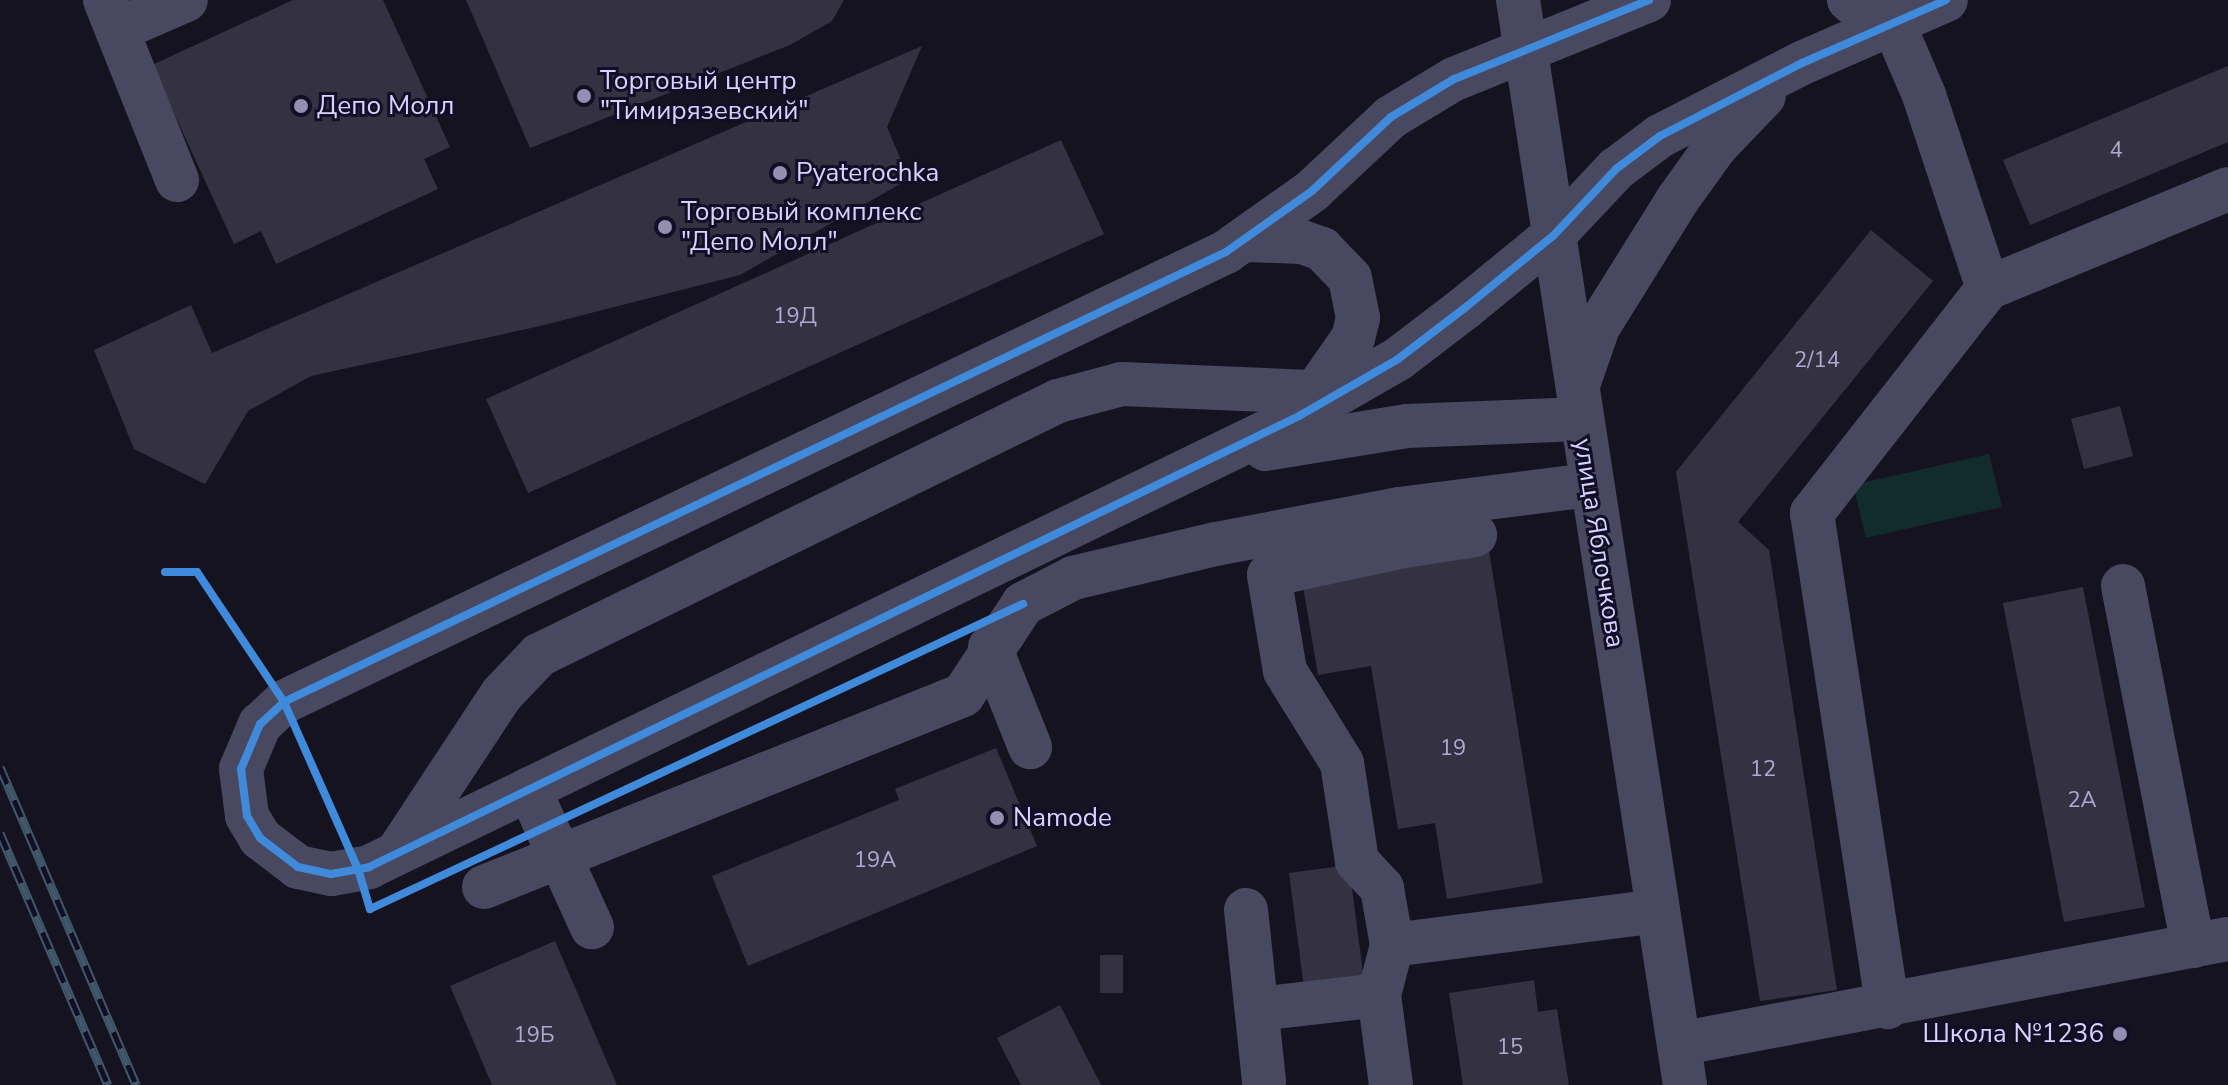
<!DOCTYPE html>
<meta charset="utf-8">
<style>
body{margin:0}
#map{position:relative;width:2228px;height:1085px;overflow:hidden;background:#161320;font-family:"Nunito Sans",sans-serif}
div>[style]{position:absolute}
.green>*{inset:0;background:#122b2c}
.building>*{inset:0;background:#343142}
.minor>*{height:44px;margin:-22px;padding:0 22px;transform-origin:22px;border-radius:22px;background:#494861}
.rail>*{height:9px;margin-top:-4.5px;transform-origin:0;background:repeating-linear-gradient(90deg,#120e25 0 18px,#41586a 0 36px);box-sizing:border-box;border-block:2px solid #41586a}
.cycleway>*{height:8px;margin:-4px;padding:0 4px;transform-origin:4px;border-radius:4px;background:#408adc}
.dots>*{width:22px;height:22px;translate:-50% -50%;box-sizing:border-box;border:4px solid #120e25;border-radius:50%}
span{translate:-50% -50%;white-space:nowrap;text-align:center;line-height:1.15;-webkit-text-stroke:6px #120e25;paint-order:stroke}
.number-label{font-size:22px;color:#aeaad0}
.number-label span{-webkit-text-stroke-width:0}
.poi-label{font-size:26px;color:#d7d2ff}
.left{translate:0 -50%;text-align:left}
.right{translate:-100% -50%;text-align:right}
.street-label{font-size:26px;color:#d7d2ff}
</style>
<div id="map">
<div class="green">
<div style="clip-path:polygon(1989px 454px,2002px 507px,1866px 538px,1853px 485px)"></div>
</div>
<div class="building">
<div style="clip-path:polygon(293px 0,383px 0,450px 147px,424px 159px,438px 189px,276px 264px,261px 231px,234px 244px,152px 65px)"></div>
<div style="clip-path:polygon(466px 0,844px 0,832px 21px,790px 45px,530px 148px)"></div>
<div style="clip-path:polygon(922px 46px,887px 127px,909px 179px,740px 275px,536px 327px,311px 376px,248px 411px,205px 484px,134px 449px,94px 350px,191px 305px,212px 353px)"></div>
<div style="clip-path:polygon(2228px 66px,2228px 142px,2030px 225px,2003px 160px)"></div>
<div style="clip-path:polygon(1061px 140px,1104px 234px,528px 493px,486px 399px)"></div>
<div style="clip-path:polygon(1871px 230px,1933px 281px,1738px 522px,1769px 550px,1837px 990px,1760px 1001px,1676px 472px)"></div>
<div style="clip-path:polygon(2120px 406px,2133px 456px,2084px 469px,2071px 419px)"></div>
<div style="clip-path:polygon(1489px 551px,1543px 883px,1447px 899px,1435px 823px,1398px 829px,1371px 666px,1318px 675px,1302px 580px)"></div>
<div style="clip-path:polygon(2083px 587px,2145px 907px,2064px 922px,2003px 603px)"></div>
<div style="clip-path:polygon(996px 748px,1037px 846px,748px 966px,712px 876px,899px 800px,895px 789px)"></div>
<div style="clip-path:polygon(1349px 865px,1364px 981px,1304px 988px,1289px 873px)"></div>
<div style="clip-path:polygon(555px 941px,617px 1085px,492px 1085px,450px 986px)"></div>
<div style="clip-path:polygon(1100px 955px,1123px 955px,1123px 993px,1100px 993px)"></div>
<div style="clip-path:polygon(1534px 980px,1538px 1012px,1557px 1009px,1569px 1085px,1463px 1085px,1449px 993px)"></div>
<div style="clip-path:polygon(1060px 1005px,1101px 1085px,1021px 1085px,997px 1038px)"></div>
</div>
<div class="minor">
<div style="left:105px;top:0;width:194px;rotate:68.2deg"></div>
<div style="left:1518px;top:0;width:1098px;rotate:81.25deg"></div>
<div style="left:1649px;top:0;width:210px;rotate:157.9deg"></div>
<div style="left:1454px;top:79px;width:74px;rotate:148.9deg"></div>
<div style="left:1391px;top:117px;width:108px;rotate:136.9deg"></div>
<div style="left:1312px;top:191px;width:105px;rotate:144.7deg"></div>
<div style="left:1226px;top:252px;width:1044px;rotate:154.47deg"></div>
<div style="left:284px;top:702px;width:33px;rotate:137deg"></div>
<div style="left:260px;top:724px;width:49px;rotate:112.9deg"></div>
<div style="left:241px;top:769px;width:47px;rotate:82.7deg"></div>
<div style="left:247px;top:816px;width:26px;rotate:59deg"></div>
<div style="left:260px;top:838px;width:48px;rotate:37.3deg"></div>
<div style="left:298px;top:867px;width:34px;rotate:12deg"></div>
<div style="left:331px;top:874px;width:39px;rotate:-10deg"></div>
<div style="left:369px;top:867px;width:1034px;rotate:-25.87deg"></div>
<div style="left:1299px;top:416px;width:114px;rotate:-29.9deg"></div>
<div style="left:1398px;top:359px;width:86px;rotate:-37.4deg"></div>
<div style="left:1466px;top:307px;width:114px;rotate:-39.3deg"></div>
<div style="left:1554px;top:235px;width:91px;rotate:-46.8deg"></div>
<div style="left:1616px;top:169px;width:55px;rotate:-36.9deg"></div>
<div style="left:1660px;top:136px;width:160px;rotate:-27.2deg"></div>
<div style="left:1802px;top:63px;width:157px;rotate:-23.6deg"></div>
<div style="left:1849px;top:0;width:24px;rotate:38deg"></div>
<div style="left:1868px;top:15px;width:26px;rotate:18deg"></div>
<div style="left:1893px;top:23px;width:78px;rotate:66.7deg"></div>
<div style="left:1924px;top:95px;width:203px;rotate:71.7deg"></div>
<div style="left:1988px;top:288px;width:286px;rotate:128deg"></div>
<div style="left:1812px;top:513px;width:500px;rotate:81.3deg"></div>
<div style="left:117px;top:30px;width:75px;rotate:-23.5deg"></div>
<div style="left:1247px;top:240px;width:55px;rotate:2.1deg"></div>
<div style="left:1302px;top:242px;width:21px;rotate:19deg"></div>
<div style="left:1322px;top:249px;width:40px;rotate:46deg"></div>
<div style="left:1350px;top:278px;width:41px;rotate:78.7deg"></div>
<div style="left:1358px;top:318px;width:21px;rotate:104deg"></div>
<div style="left:1353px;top:338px;width:80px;rotate:124.9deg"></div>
<div style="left:1988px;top:288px;width:260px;rotate:-22.4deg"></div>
<div style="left:1579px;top:382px;width:58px;rotate:-70.9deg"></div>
<div style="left:1598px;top:327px;width:151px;rotate:-58deg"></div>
<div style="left:1678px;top:199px;width:65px;rotate:-54.4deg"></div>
<div style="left:1716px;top:146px;width:69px;rotate:-46.2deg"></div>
<div style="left:1265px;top:449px;width:144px;rotate:-9.2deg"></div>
<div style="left:1407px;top:426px;width:173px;rotate:-2.3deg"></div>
<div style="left:1404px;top:546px;width:72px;rotate:-8.8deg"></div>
<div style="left:2123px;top:586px;width:367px;rotate:79deg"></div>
<div style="left:990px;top:647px;width:108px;rotate:68.2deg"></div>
<div style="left:529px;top:789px;width:152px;rotate:65.5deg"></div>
<div style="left:397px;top:853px;width:191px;rotate:-56.6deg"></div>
<div style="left:502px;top:694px;width:54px;rotate:-46.5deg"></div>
<div style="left:539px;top:655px;width:578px;rotate:-26.08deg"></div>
<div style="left:1058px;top:401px;width:66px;rotate:-14.9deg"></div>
<div style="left:1122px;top:384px;width:194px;rotate:2.4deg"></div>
<div style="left:1316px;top:392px;width:23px;rotate:-10deg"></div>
<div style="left:484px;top:887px;width:516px;rotate:-21.84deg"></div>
<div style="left:963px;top:695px;width:109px;rotate:-56.6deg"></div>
<div style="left:1023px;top:604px;width:56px;rotate:-27.5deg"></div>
<div style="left:1073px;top:578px;width:147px;rotate:-13.4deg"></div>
<div style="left:1216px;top:544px;width:186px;rotate:-10.8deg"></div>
<div style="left:1399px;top:509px;width:193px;rotate:-7.2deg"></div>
<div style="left:1246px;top:910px;width:172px;rotate:84deg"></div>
<div style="left:1392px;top:945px;width:267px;rotate:-7.3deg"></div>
<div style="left:1257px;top:1009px;width:123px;rotate:-6.5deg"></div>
<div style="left:1679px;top:1044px;width:559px;rotate:-10.83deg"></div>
<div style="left:1391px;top:1085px;width:91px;rotate:-97.6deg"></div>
<div style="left:1379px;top:995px;width:52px;rotate:-75.4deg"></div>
<div style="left:1392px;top:945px;width:58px;rotate:-100deg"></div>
<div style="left:1382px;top:888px;width:37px;rotate:-133deg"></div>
<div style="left:1357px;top:861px;width:99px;rotate:-98.7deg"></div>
<div style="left:1342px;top:763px;width:108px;rotate:-121.8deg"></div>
<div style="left:1285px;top:671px;width:97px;rotate:-99.5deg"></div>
<div style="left:1269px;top:575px;width:138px;rotate:-12.1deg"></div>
<div style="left:1404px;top:546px;width:37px;rotate:-98deg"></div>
</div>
<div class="rail">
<div style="left:0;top:767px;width:346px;rotate:66.8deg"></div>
<div style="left:0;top:833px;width:274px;rotate:66.8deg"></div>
</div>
<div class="cycleway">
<div style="left:1649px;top:0;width:210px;rotate:157.9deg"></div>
<div style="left:1454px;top:79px;width:74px;rotate:148.9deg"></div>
<div style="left:1391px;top:117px;width:108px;rotate:136.9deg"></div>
<div style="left:1312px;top:191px;width:105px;rotate:144.7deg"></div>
<div style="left:1226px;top:252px;width:1044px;rotate:154.47deg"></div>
<div style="left:284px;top:702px;width:33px;rotate:137deg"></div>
<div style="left:260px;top:724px;width:49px;rotate:112.9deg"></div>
<div style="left:241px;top:769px;width:47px;rotate:82.7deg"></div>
<div style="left:247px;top:816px;width:26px;rotate:59deg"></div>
<div style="left:260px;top:838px;width:48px;rotate:37.3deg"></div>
<div style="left:298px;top:867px;width:34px;rotate:12deg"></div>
<div style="left:331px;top:874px;width:39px;rotate:-10deg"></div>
<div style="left:369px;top:867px;width:1034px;rotate:-25.87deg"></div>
<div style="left:1299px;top:416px;width:114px;rotate:-29.9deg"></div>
<div style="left:1398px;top:359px;width:86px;rotate:-37.4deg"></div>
<div style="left:1466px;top:307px;width:114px;rotate:-39.3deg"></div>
<div style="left:1554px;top:235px;width:91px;rotate:-46.8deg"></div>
<div style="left:1616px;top:169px;width:55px;rotate:-36.9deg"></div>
<div style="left:1660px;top:136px;width:160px;rotate:-27.2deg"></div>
<div style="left:1802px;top:63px;width:157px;rotate:-23.6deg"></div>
<div style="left:165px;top:572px;width:32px"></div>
<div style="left:197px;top:572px;width:156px;rotate:56.2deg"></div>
<div style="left:284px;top:702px;width:183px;rotate:66.1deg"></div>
<div style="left:358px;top:869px;width:42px;rotate:73.3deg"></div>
<div style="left:370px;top:909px;width:721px;rotate:-25.04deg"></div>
</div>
<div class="dots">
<div style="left:584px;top:96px;background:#938fb1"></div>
<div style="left:301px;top:106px;background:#938fb1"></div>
<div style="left:780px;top:173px;background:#938fb1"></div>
<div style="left:665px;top:227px;background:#938fb1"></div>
<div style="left:997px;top:818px;background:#938fb1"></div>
<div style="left:2120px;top:1034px;background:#938fb1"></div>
</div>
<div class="number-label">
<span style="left:2116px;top:151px">4</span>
<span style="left:795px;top:317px">19Д</span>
<span style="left:1817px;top:361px">2/14</span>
<span style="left:1453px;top:749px">19</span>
<span style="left:1763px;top:770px">12</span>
<span style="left:2082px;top:801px">2А</span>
<span style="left:875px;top:861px">19А</span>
<span style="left:534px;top:1036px">19Б</span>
<span style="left:1510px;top:1048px">15</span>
</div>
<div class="poi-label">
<span class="left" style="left:600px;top:96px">Торговый центр<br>"Тимирязевский"</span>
<span class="left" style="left:317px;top:106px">Депо Молл</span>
<span class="left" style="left:796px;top:173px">Pyaterochka</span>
<span class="left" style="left:681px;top:227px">Торговый комплекс<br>"Депо Молл"</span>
<span class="left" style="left:1013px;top:818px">Namode</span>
<span class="right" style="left:2104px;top:1034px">Школа №1236</span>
</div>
<div class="street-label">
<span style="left:1599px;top:543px;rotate:81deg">улица Яблочкова</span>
</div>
</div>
